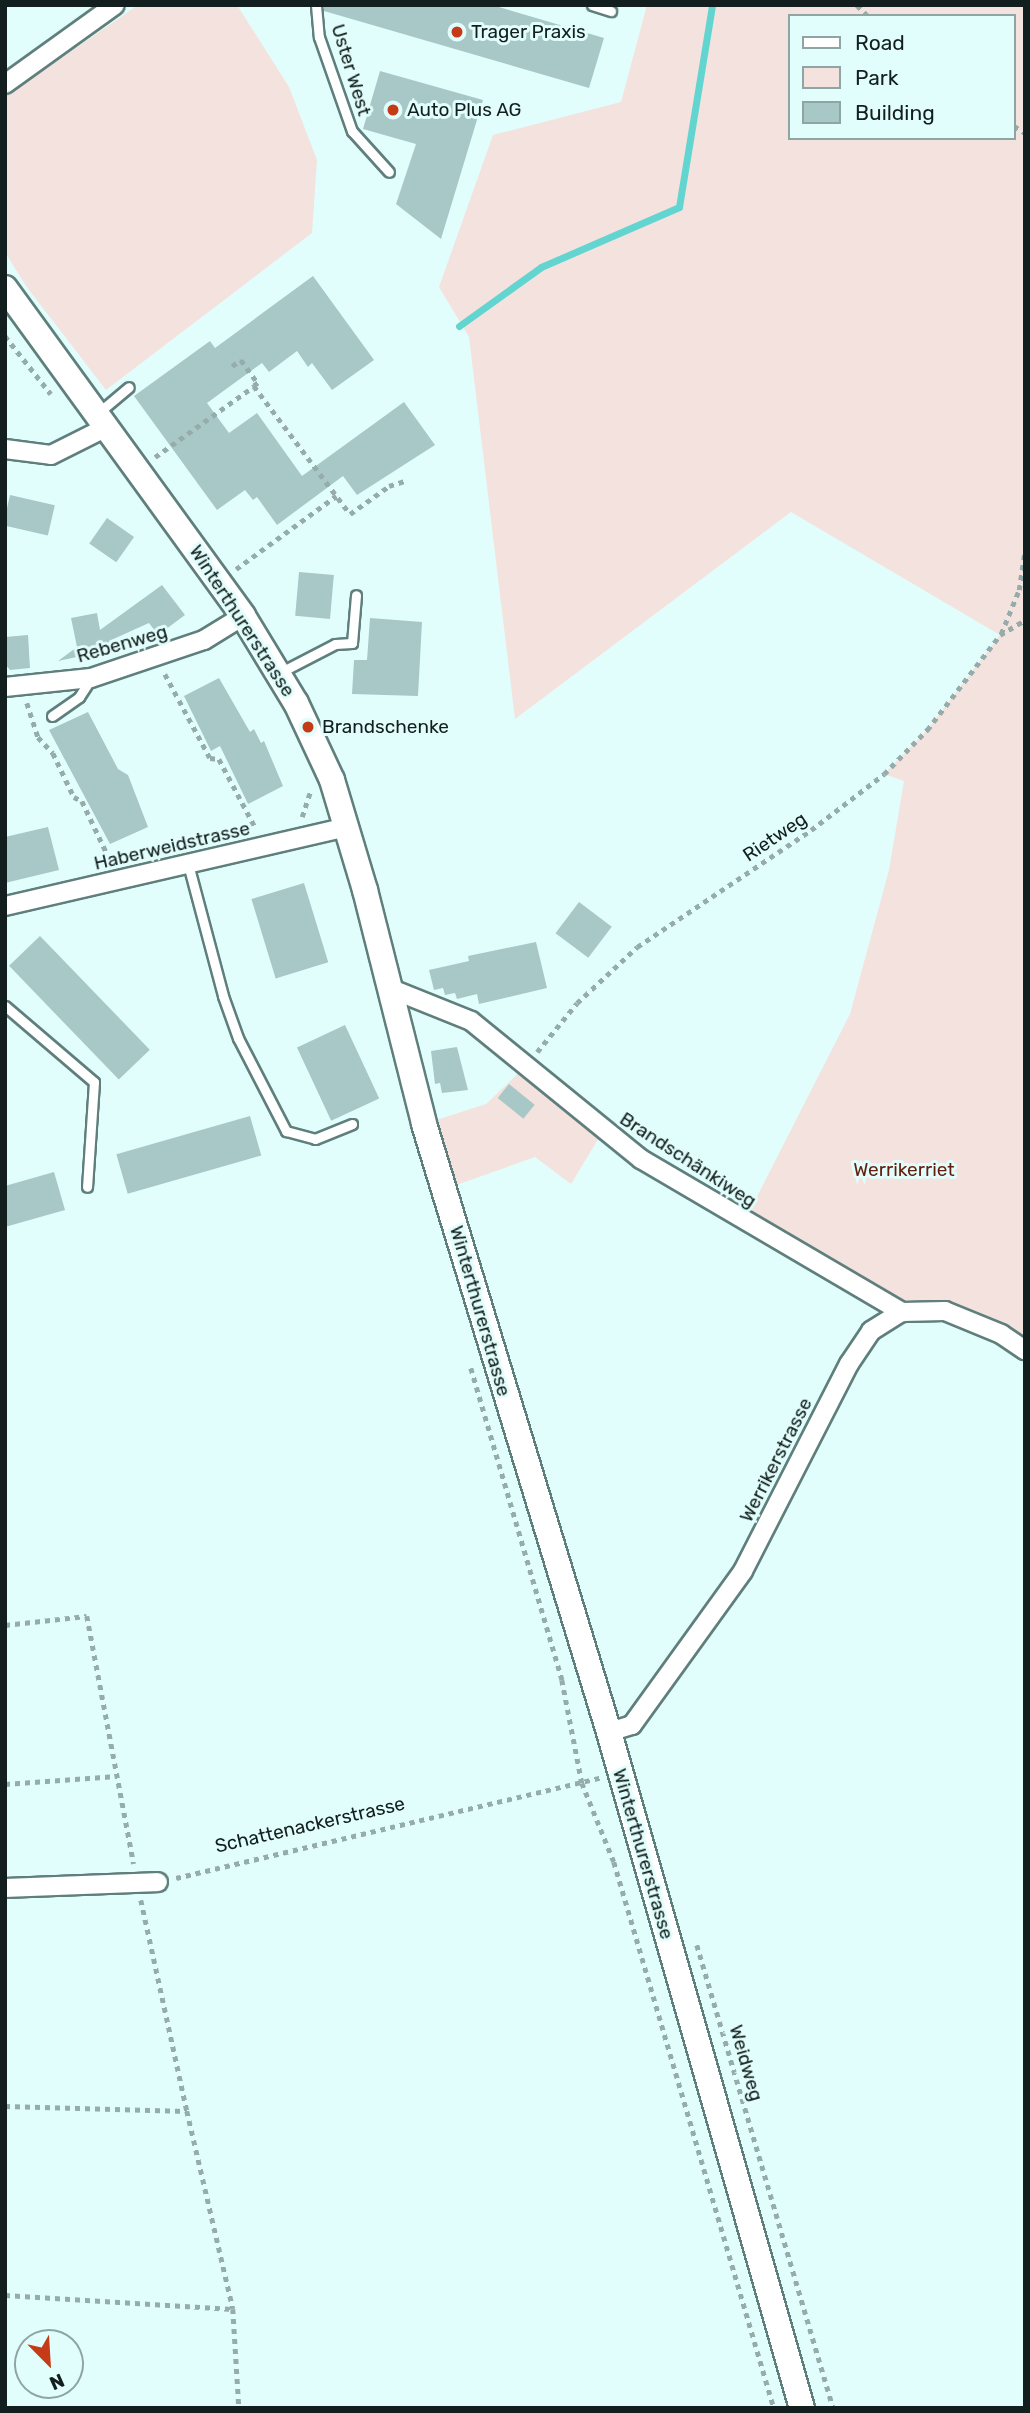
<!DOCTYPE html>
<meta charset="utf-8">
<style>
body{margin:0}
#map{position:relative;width:1030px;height:2413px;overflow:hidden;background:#e2fefc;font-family:Rubik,sans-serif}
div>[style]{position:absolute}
.green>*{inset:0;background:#f3e2dd}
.stream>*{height:7px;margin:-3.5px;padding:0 3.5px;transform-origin:3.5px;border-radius:3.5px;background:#63d5d1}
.building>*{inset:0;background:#a7c8c7;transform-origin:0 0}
.path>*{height:4.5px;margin-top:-2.25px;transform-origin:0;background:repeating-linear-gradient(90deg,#96acab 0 5px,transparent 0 10px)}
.roads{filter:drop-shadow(2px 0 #5f7f7d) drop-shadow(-2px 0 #5f7f7d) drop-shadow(0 2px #5f7f7d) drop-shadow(0 -2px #5f7f7d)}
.service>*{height:9px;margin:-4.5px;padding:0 4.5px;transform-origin:4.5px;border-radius:4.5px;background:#fff}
.minor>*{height:18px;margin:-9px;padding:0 9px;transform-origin:9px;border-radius:9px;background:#fff}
.secondary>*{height:24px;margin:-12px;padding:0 12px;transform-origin:12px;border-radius:12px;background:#fff}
.dots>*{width:19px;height:19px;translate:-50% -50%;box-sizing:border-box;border:4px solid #e2fefc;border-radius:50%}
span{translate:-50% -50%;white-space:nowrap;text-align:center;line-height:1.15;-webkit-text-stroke:6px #e2fefc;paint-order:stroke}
.poi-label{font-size:19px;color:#121f1e}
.left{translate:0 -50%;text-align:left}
.street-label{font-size:19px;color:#121f1e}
.park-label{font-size:19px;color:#651d0c}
.frame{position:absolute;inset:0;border:7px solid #121f1e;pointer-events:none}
.legend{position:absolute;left:788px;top:14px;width:228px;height:126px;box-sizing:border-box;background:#e2fefc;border:2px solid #8fa5a3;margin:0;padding:9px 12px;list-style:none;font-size:21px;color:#121f1e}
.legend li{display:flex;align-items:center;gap:14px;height:35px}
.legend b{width:35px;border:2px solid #8fa5a3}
.north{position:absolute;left:14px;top:2329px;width:70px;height:70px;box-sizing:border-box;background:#e2fefc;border:2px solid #8fa5a3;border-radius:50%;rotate:156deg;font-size:19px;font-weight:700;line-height:28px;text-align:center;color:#121f1e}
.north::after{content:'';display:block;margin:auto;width:24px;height:32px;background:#c53b18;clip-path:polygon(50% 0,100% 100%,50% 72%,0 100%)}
</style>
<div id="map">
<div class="green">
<i style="clip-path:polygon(138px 5px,237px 5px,289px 87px,317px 160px,312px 233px,106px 390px,26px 286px,5px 252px,5px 97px)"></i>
<i style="clip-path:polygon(evenodd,647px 5px,1025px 5px,1025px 1350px,974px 1321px,902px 1312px,744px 1222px,850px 1014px,889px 870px,904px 781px,884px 774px,927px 730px,1000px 635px,791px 512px,515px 719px,469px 337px,439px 287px,493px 135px,621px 102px,647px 5px,790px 16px,1014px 16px,1014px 138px,790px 138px,790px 16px)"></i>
<i style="clip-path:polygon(528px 1064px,603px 1131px,571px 1184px,535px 1157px,445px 1189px,424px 1124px,486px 1104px)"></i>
</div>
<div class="stream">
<i style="left:459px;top:326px;width:101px;rotate:-35.7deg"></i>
<i style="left:541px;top:267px;width:150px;rotate:-23.5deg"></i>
<i style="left:679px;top:207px;width:205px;rotate:-80.7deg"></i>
</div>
<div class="building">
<i style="clip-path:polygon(324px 5px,492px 5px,604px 38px,589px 88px,324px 11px)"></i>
<i style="clip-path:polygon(380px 71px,483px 100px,441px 239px,396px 204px,416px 144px,363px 129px)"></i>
<i style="clip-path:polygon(313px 276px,374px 360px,332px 390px,312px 363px,308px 367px,297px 351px,269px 372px,262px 363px,207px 403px,229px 433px,257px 413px,302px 476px,404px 402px,435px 445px,357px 495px,343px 476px,277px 525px,257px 497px,253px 500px,245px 490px,217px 510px,134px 396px,210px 341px,215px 348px)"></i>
<i style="left:10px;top:495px;width:46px;height:31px;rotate:13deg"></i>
<i style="left:107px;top:518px;width:33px;height:31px;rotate:35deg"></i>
<i style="left:299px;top:572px;width:35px;height:44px;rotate:5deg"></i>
<i style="clip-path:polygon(162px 585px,185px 615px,158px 635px,149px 623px,109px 641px,110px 650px,58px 661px,77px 647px,71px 618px,97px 613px,100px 630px)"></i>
<i style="clip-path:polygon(370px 618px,422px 622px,418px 696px,352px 694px,354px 660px,367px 660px)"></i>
<i style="clip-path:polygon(28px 635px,30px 668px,10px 670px,5px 664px,5px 637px)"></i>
<i style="clip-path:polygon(219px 678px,250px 732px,254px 729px,261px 743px,264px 741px,283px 786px,248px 804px,220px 746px,211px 751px,184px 696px)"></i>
<i style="clip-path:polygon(88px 712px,118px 769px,128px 775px,148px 827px,110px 844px,49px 730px)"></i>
<i style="clip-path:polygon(48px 827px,59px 870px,5px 883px,5px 837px)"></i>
<i style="left:304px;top:883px;width:83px;height:55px;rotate:73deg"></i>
<i style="left:579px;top:902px;width:41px;height:39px;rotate:37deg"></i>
<i style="left:40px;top:936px;width:158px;height:43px;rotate:46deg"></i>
<i style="clip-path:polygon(536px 942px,547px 988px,479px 1004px,477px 994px,457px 999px,455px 993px,445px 995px,443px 988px,434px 990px,429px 970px,469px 961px,468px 956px)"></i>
<i style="left:345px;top:1025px;width:81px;height:53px;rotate:65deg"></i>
<i style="clip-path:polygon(457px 1047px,468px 1090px,442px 1093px,440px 1083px,435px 1084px,431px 1051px)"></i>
<i style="left:509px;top:1084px;width:33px;height:18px;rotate:39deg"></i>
<i style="left:250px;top:1116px;width:41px;height:139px;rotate:74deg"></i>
<i style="clip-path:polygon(54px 1172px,65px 1210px,5px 1227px,5px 1186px)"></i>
</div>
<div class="path">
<i style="left:857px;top:5px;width:16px;rotate:45deg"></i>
<i style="left:1014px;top:126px;width:13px;rotate:32deg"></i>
<i style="left:5px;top:336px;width:74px;rotate:51.6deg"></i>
<i style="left:232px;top:366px;width:11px;rotate:-34deg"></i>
<i style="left:241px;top:360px;width:29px;rotate:54deg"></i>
<i style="left:258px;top:383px;width:5px;rotate:143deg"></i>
<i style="left:254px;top:386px;width:160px;rotate:53.1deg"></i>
<i style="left:350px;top:514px;width:48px;rotate:-35.7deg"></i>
<i style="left:389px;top:486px;width:16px;rotate:-18deg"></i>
<i style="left:155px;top:457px;width:122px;rotate:-35.6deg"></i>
<i style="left:236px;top:569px;width:124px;rotate:-36.1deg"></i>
<i style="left:1001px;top:634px;width:48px;rotate:-67.8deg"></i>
<i style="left:1019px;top:590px;width:40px;rotate:-81.5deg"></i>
<i style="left:165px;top:674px;width:95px;rotate:61.8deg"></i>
<i style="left:210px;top:758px;width:9px;rotate:6deg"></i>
<i style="left:219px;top:759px;width:79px;rotate:62.1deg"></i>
<i style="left:27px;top:703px;width:36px;rotate:72deg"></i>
<i style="left:38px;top:737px;width:22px;rotate:47deg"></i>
<i style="left:53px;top:753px;width:49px;rotate:64.5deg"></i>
<i style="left:74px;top:797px;width:9px;rotate:27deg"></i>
<i style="left:82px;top:801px;width:68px;rotate:64.6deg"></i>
<i style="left:302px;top:817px;width:26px;rotate:-72deg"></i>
<i style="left:537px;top:1052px;width:63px;rotate:-50.8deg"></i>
<i style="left:577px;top:1003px;width:82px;rotate:-43deg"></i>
<i style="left:637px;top:947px;width:210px;rotate:-33.9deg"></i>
<i style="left:811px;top:830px;width:92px;rotate:-37.5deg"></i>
<i style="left:884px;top:774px;width:62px;rotate:-45.7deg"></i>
<i style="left:927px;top:730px;width:120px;rotate:-52.5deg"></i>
<i style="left:1000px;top:635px;width:29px;rotate:-31deg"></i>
<i style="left:471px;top:1368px;width:325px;rotate:73.7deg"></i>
<i style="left:562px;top:1680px;width:105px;rotate:79deg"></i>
<i style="left:582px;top:1783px;width:85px;rotate:67.9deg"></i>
<i style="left:614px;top:1862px;width:569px;rotate:73.67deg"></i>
<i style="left:5px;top:1625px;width:82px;rotate:-6.3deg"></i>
<i style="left:87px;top:1616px;width:252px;rotate:79.3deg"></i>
<i style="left:5px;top:1784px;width:112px;rotate:-4.1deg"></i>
<i style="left:176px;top:1878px;width:436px;rotate:-13.3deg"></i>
<i style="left:141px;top:1900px;width:216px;rotate:77.7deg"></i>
<i style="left:697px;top:1945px;width:483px;rotate:73.6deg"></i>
<i style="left:5px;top:2106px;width:182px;rotate:1.6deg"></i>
<i style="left:187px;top:2111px;width:203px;rotate:76.9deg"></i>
<i style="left:233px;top:2309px;width:99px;rotate:86.5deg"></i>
<i style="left:5px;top:2295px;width:228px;rotate:3.5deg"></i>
</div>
<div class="roads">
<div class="service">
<i style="left:316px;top:5px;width:32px;rotate:85deg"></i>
<i style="left:319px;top:37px;width:100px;rotate:70.7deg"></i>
<i style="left:352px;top:131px;width:55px;rotate:47.9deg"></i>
<i style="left:592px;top:5px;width:20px;rotate:18deg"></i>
<i style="left:98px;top:413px;width:40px;rotate:-40deg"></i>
<i style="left:281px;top:672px;width:61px;rotate:-27.4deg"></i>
<i style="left:335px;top:644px;width:17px;rotate:-3deg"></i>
<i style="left:352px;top:643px;width:48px;rotate:-85.2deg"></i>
<i style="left:52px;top:716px;width:33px;rotate:-35deg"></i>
<i style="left:79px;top:697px;width:20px;rotate:-57deg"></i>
<i style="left:188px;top:864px;width:137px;rotate:75.1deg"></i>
<i style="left:223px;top:996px;width:45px;rotate:70.3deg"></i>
<i style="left:238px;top:1038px;width:105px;rotate:62.7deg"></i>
<i style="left:286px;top:1131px;width:30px;rotate:15deg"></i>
<i style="left:315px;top:1139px;width:40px;rotate:-22deg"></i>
<i style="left:5px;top:1006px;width:117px;rotate:40.5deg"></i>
<i style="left:94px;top:1082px;width:105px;rotate:93.8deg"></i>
</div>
<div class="minor">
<i style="left:5px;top:84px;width:135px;rotate:-35.7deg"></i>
<i style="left:5px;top:449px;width:46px;rotate:7.4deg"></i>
<i style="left:51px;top:455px;width:63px;rotate:-26.6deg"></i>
<i style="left:5px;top:687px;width:86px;rotate:-6deg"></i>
<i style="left:91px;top:678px;width:119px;rotate:-18.6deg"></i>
<i style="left:204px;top:640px;width:46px;rotate:-31.6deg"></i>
<i style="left:5px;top:906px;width:352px;rotate:-13deg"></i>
<i style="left:389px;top:988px;width:88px;rotate:21.9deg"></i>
<i style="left:471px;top:1021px;width:219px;rotate:39.1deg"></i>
<i style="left:641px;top:1159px;width:303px;rotate:30.4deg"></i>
<i style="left:609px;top:1732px;width:24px;rotate:-17deg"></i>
<i style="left:632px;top:1725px;width:190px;rotate:-54.2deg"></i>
<i style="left:743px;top:1571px;width:233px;rotate:-62.9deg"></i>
<i style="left:849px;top:1364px;width:40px;rotate:-56deg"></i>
<i style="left:871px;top:1331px;width:36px;rotate:-32deg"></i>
<i style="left:902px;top:1312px;width:43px;rotate:-1.3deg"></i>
<i style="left:945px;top:1311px;width:61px;rotate:22.3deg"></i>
<i style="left:1001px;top:1334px;width:29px;rotate:34deg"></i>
<i style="left:5px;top:1888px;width:153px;rotate:-2.2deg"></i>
</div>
<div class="secondary">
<i style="left:5px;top:288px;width:405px;rotate:54deg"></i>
<i style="left:243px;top:616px;width:102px;rotate:58.7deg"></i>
<i style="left:296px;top:703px;width:85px;rotate:64.9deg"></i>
<i style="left:332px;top:780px;width:115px;rotate:73.3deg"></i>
<i style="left:365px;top:890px;width:241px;rotate:75.8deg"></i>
<i style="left:424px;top:1124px;width:636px;rotate:73.08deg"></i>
<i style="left:609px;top:1732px;width:703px;rotate:74.07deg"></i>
</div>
</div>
<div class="dots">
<i style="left:457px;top:32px;background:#c53b18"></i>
<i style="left:393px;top:110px;background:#c53b18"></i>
<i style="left:308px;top:727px;background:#c53b18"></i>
</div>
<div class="poi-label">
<span class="left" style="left:471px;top:32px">Trager Praxis</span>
<span class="left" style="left:407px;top:110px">Auto Plus AG</span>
<span class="left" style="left:322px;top:727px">Brandschenke</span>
</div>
<div class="street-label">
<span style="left:351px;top:70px;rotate:73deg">Uster West</span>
<span style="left:242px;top:621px;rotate:57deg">Winterthurerstrasse</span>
<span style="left:122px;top:644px;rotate:-16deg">Rebenweg</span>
<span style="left:775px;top:837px;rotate:-34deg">Rietweg</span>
<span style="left:172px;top:846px;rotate:-13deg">Haberweidstrasse</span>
<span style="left:688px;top:1160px;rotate:33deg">Brandschänkiweg</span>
<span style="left:480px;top:1311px;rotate:74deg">Winterthurerstrasse</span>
<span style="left:776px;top:1460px;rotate:-63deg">Werrikerstrasse</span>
<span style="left:310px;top:1825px;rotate:-13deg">Schattenackerstrasse</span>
<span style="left:643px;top:1854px;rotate:74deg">Winterthurerstrasse</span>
<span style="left:746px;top:2063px;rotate:74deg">Weidweg</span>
</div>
<div class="park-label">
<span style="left:904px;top:1170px">Werrikerriet</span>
</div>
<div class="frame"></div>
<ul class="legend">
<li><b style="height:9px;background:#fff"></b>Road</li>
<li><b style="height:19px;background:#f3e2dd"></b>Park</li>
<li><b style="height:19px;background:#a7c8c7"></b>Building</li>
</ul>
<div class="north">N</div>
</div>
